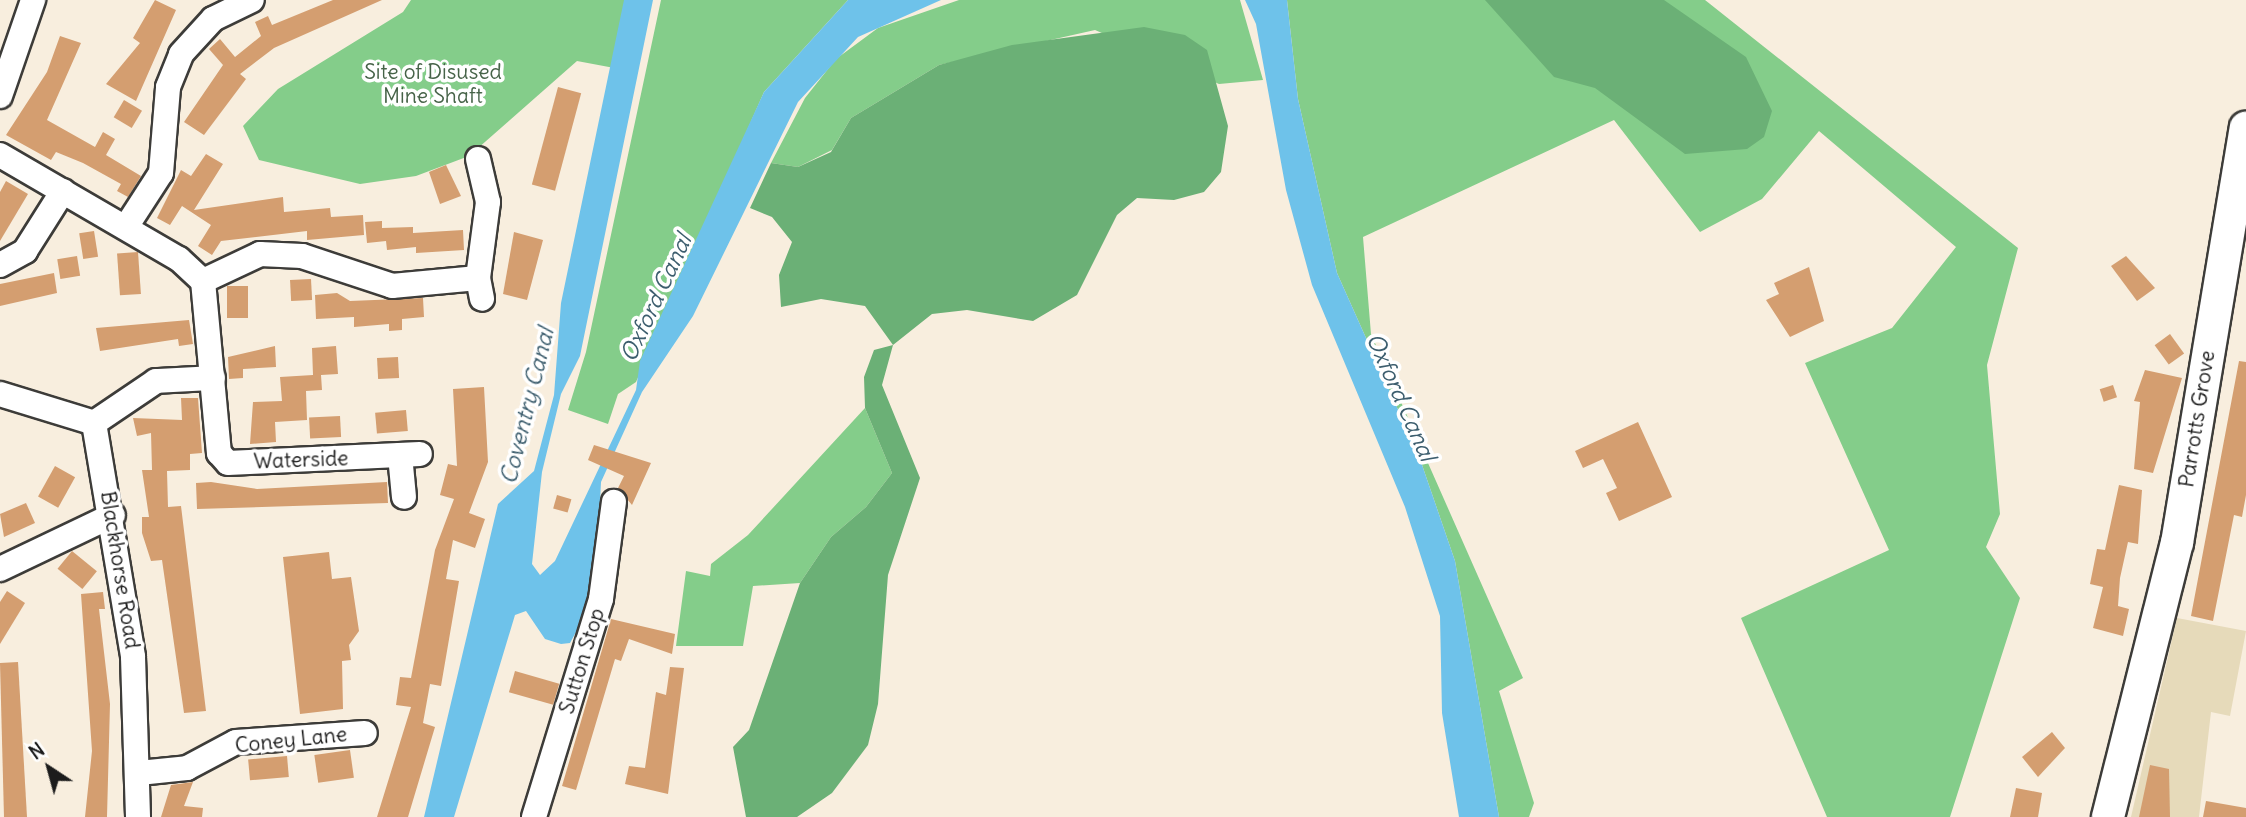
<!DOCTYPE html>
<style>
body{margin:0}
#map{position:relative;width:2246px;height:817px;overflow:hidden;background:#f8eede;font-family:Delius,sans-serif}
div>[style]{position:absolute}
.built>*{inset:0;background:#e6daba}
.green>*{inset:0;background:#84cd8a}
.forest>*{inset:0;background:#6bb076}
.water>*{inset:0;background:#6ec2ea}
.building>*{inset:0;background:#d49e70;transform-origin:0 0}
.roads{filter:drop-shadow(2px 0 #3d3c39) drop-shadow(-2px 0 #3d3c39) drop-shadow(0 2px #3d3c39) drop-shadow(0 -2px #3d3c39)}
.minor>*{height:24px;margin:-12px;padding:0 12px;transform-origin:12px;border-radius:12px;background:#fff}
.major>*{height:32px;margin:-16px;padding:0 16px;transform-origin:16px;border-radius:16px;background:#fff}
span{translate:-50% -50%;white-space:nowrap;text-align:center;line-height:1.15;-webkit-text-stroke:7px #fff;paint-order:stroke}
.park-label{font-size:21px;color:#466348}
.street-label{font-size:21px;color:#1c1c1c}
.water-label{font-size:23px;color:#3d5e6e;font-style:italic}
.north{position:absolute;left:14px;top:733px;width:70px;height:70px;-webkit-text-stroke:5px #fff;paint-order:stroke;rotate:324deg;font-size:19px;font-weight:700;line-height:28px;text-align:center;color:#1c1c1c}
.north::after{content:'';display:block;margin:auto;width:24px;height:32px;background:#1c1c1c;clip-path:polygon(50% 0,100% 100%,50% 72%,0 100%)}
</style>
<div id="map">
<div class="built">
<i style="clip-path:polygon(2177px 618px,2246px 631px,2230px 716px,2211px 712px,2199px 817px,2131px 817px)"></i>
</div>
<div class="green">
<i style="clip-path:polygon(411px 0,638px 0,625px 70px,577px 61px,469px 156px,416px 176px,360px 184px,259px 160px,243px 126px,278px 89px,403px 12px)"></i>
<i style="clip-path:polygon(661px 0,848px 0,764px 92px,636px 382px,618px 394px,608px 424px,568px 410px,586px 352px)"></i>
<i style="clip-path:polygon(959px 0,1240px 0,1263px 80px,1219px 84px,1095px 30px,939px 65px,851px 118px,832px 150px,798px 167px,771px 163px,805px 98px,836px 59px,878px 28px)"></i>
<i style="clip-path:polygon(1287px 0,1705px 0,2018px 248px,1987px 365px,2000px 514px,1986px 547px,2020px 598px,1950px 817px,1827px 817px,1741px 618px,1889px 550px,1805px 363px,1892px 328px,1956px 247px,1819px 131px,1762px 199px,1700px 232px,1614px 120px,1363px 237px,1371px 334px,1523px 678px,1499px 691px,1534px 803px,1529px 817px,1499px 817px,1455px 561px,1420px 459px,1337px 273px,1298px 99px)"></i>
<i style="clip-path:polygon(865px 408px,892px 473px,866px 507px,831px 537px,800px 583px,753px 586px,743px 646px,676px 646px,686px 571px,710px 576px,711px 564px,748px 535px)"></i>
</div>
<div class="forest">
<i style="clip-path:polygon(1485px 0,1664px 0,1746px 57px,1772px 111px,1764px 137px,1747px 149px,1685px 154px,1595px 88px,1554px 77px)"></i>
<i style="clip-path:polygon(1144px 27px,1185px 35px,1207px 50px,1228px 126px,1221px 172px,1204px 192px,1174px 200px,1137px 198px,1117px 215px,1077px 295px,1033px 321px,967px 310px,932px 314px,893px 345px,882px 385px,920px 478px,888px 575px,878px 704px,868px 745px,832px 793px,797px 817px,746px 817px,733px 747px,749px 730px,800px 583px,831px 537px,866px 507px,892px 473px,865px 408px,864px 377px,874px 350px,893px 345px,865px 306px,821px 299px,781px 307px,779px 275px,792px 242px,772px 217px,750px 208px,771px 163px,798px 167px,831px 152px,851px 118px,939px 65px,1012px 45px)"></i>
</div>
<div class="water">
<i style="clip-path:polygon(624px 0,653px 0,580px 356px,561px 394px,542px 472px,532px 564px,540px 575px,555px 561px,636px 390px,640px 361px,764px 92px,848px 0,941px 0,858px 37px,798px 102px,693px 316px,642px 392px,601px 482px,596px 581px,581px 623px,570px 643px,561px 644px,545px 639px,526px 611px,515px 615px,454px 817px,424px 817px,498px 504px,534px 471px,554px 395px,561px 303px)"></i>
<i style="clip-path:polygon(1245px 0,1287px 0,1298px 99px,1337px 273px,1420px 459px,1455px 561px,1499px 817px,1459px 817px,1442px 713px,1440px 616px,1405px 507px,1312px 285px,1286px 190px,1256px 24px)"></i>
</div>
<div class="building">
<i style="clip-path:polygon(155px 0,176px 10px,136px 101px,106px 84px,140px 43px,133px 38px)"></i>
<i style="clip-path:polygon(333px 0,382px 0,274px 48px,240px 74px,246px 79px,204px 135px,184px 122px,223px 65px,209px 49px,220px 39px,235px 57px,261px 36px,255px 22px,268px 16px,272px 25px)"></i>
<i style="clip-path:polygon(60px 36px,81px 43px,47px 120px,95px 147px,103px 132px,115px 139px,106px 155px,141px 176px,128px 197px,117px 191px,121px 184px,83px 163px,56px 152px,51px 160px,6px 135px,47px 72px)"></i>
<i style="left:558px;top:87px;width:24px;height:101px;rotate:15deg"></i>
<i style="left:124px;top:100px;width:21px;height:20px;rotate:31deg"></i>
<i style="clip-path:polygon(206px 154px,223px 164px,194px 210px,283px 197px,284px 212px,330px 208px,331px 217px,363px 215px,364px 235px,307px 240px,307px 231px,221px 241px,212px 255px,198px 246px,211px 225px,182px 206px,170px 225px,157px 218px,181px 170px,191px 176px)"></i>
<i style="clip-path:polygon(446px 165px,461px 196px,440px 204px,429px 172px)"></i>
<i style="clip-path:polygon(6px 181px,28px 194px,0 241px,0 192px)"></i>
<i style="clip-path:polygon(382px 221px,382px 228px,413px 227px,413px 233px,463px 230px,464px 250px,416px 253px,416px 247px,387px 250px,386px 241px,367px 243px,365px 222px)"></i>
<i style="left:94px;top:231px;width:26px;height:15px;rotate:81deg"></i>
<i style="clip-path:polygon(514px 232px,543px 240px,527px 300px,503px 294px)"></i>
<i style="left:138px;top:252px;width:42px;height:21px;rotate:86deg"></i>
<i style="left:77px;top:256px;width:20px;height:20px;rotate:81deg"></i>
<i style="clip-path:polygon(2126px 256px,2155px 288px,2137px 301px,2111px 266px)"></i>
<i style="clip-path:polygon(1809px 267px,1824px 321px,1790px 337px,1766px 300px,1779px 294px,1774px 283px)"></i>
<i style="clip-path:polygon(54px 273px,57px 293px,0 306px,0 284px)"></i>
<i style="left:311px;top:279px;width:21px;height:21px;rotate:87deg"></i>
<i style="left:227px;top:286px;width:21px;height:32px"></i>
<i style="clip-path:polygon(337px 293px,350px 301px,423px 298px,424px 317px,402px 319px,402px 330px,389px 331px,389px 324px,354px 327px,354px 317px,316px 319px,315px 295px)"></i>
<i style="clip-path:polygon(189px 320px,193px 344px,179px 346px,178px 339px,100px 351px,96px 328px)"></i>
<i style="left:2170px;top:334px;width:24px;height:19px;rotate:54deg"></i>
<i style="clip-path:polygon(275px 346px,276px 367px,243px 369px,243px 378px,229px 379px,228px 357px)"></i>
<i style="clip-path:polygon(336px 346px,338px 374px,321px 375px,322px 390px,306px 391px,307px 420px,275px 422px,276px 442px,250px 444px,253px 402px,282px 401px,280px 377px,313px 375px,312px 348px)"></i>
<i style="left:398px;top:357px;width:21px;height:21px;rotate:87deg"></i>
<i style="clip-path:polygon(2239px 361px,2246px 362px,2246px 495px,2242px 517px,2234px 515px,2213px 621px,2191px 616px)"></i>
<i style="clip-path:polygon(2145px 370px,2182px 378px,2153px 473px,2134px 469px,2140px 402px,2134px 401px)"></i>
<i style="left:2113px;top:385px;width:13px;height:14px;rotate:72deg"></i>
<i style="clip-path:polygon(484px 387px,488px 462px,469px 513px,485px 519px,475px 548px,453px 540px,446px 579px,459px 581px,441px 686px,430px 684px,423px 723px,435px 727px,408px 817px,377px 817px,411px 707px,396px 705px,400px 677px,411px 678px,435px 550px,454px 499px,440px 495px,448px 464px,457px 466px,453px 389px)"></i>
<i style="clip-path:polygon(181px 398px,198px 398px,202px 453px,190px 454px,190px 470px,167px 471px,168px 507px,181px 506px,206px 711px,184px 713px,162px 560px,151px 561px,142px 533px,142px 517px,149px 517px,142px 470px,152px 470px,151px 433px,137px 436px,133px 418px,182px 420px)"></i>
<i style="left:406px;top:410px;width:21px;height:31px;rotate:85deg"></i>
<i style="left:340px;top:416px;width:21px;height:31px;rotate:87deg"></i>
<i style="clip-path:polygon(1638px 422px,1672px 497px,1619px 521px,1606px 493px,1617px 488px,1603px 459px,1583px 468px,1575px 451px)"></i>
<i style="clip-path:polygon(594px 445px,651px 463px,632px 505px,618px 488px,624px 476px,588px 460px)"></i>
<i style="left:55px;top:466px;width:23px;height:35px;rotate:29deg"></i>
<i style="clip-path:polygon(211px 482px,257px 489px,387px 482px,388px 503px,197px 509px,196px 483px)"></i>
<i style="clip-path:polygon(2119px 485px,2142px 490px,2138px 544px,2128px 542px,2120px 578px,2118px 606px,2129px 609px,2123px 636px,2093px 628px,2103px 587px,2090px 584px,2097px 549px,2105px 550px)"></i>
<i style="left:557px;top:495px;width:15px;height:14px;rotate:16deg"></i>
<i style="clip-path:polygon(26px 503px,35px 523px,4px 537px,0 514px)"></i>
<i style="left:72px;top:551px;width:32px;height:23px;rotate:39deg"></i>
<i style="clip-path:polygon(329px 552px,332px 579px,351px 577px,359px 631px,349px 645px,351px 660px,342px 661px,343px 709px,300px 714px,283px 557px)"></i>
<i style="clip-path:polygon(7px 591px,25px 603px,0 644px,0 602px)"></i>
<i style="clip-path:polygon(103px 592px,105px 609px,99px 609px,110px 704px,107px 817px,85px 817px,92px 751px,81px 594px)"></i>
<i style="clip-path:polygon(611px 619px,675px 634px,672px 654px,629px 639px,621px 661px,615px 659px,576px 790px,562px 786px)"></i>
<i style="clip-path:polygon(18px 662px,27px 817px,4px 817px,0 663px)"></i>
<i style="clip-path:polygon(670px 667px,684px 668px,668px 794px,625px 784px,629px 766px,645px 768px,656px 692px,666px 695px)"></i>
<i style="left:515px;top:671px;width:46px;height:22px;rotate:16deg"></i>
<i style="clip-path:polygon(2052px 732px,2065px 748px,2038px 777px,2022px 757px)"></i>
<i style="left:350px;top:750px;width:28px;height:36px;rotate:82deg"></i>
<i style="left:287px;top:756px;width:21px;height:39px;rotate:85deg"></i>
<i style="clip-path:polygon(2150px 765px,2169px 769px,2170px 817px,2139px 817px)"></i>
<i style="clip-path:polygon(193px 782px,184px 806px,203px 808px,202px 817px,161px 817px,171px 785px)"></i>
<i style="clip-path:polygon(2016px 788px,2042px 793px,2038px 817px,2010px 817px)"></i>
<i style="clip-path:polygon(2206px 801px,2246px 808px,2246px 817px,2203px 817px)"></i>
</div>
<div class="roads">
<div class="minor">
<i style="left:0;top:96px;width:102px;rotate:-71deg"></i>
<i style="left:0;top:155px;width:207px;rotate:30.2deg"></i>
<i style="left:179px;top:259px;width:33px;rotate:43deg"></i>
<i style="left:203px;top:281px;width:173px;rotate:84.7deg"></i>
<i style="left:219px;top:453px;width:13px;rotate:48deg"></i>
<i style="left:228px;top:463px;width:192px;rotate:-2.7deg"></i>
<i style="left:478px;top:159px;width:44px;rotate:76.9deg"></i>
<i style="left:488px;top:202px;width:77px;rotate:97.5deg"></i>
<i style="left:126px;top:227px;width:64px;rotate:-57.1deg"></i>
<i style="left:161px;top:173px;width:86px;rotate:-85.3deg"></i>
<i style="left:168px;top:87px;width:35px;rotate:-68deg"></i>
<i style="left:181px;top:54px;width:47px;rotate:-47.6deg"></i>
<i style="left:213px;top:19px;width:43px;rotate:-26deg"></i>
<i style="left:0;top:265px;width:29px;rotate:-29deg"></i>
<i style="left:25px;top:251px;width:71px;rotate:-57.7deg"></i>
<i style="left:203px;top:281px;width:63px;rotate:-25.3deg"></i>
<i style="left:260px;top:254px;width:42px;rotate:2.7deg"></i>
<i style="left:302px;top:256px;width:95px;rotate:18.4deg"></i>
<i style="left:392px;top:286px;width:86px;rotate:-5.3deg"></i>
<i style="left:478px;top:278px;width:21px;rotate:79deg"></i>
<i style="left:0;top:394px;width:98px;rotate:17.1deg"></i>
<i style="left:94px;top:423px;width:237px;rotate:80.5deg"></i>
<i style="left:133px;top:657px;width:160px;rotate:88.2deg"></i>
<i style="left:94px;top:423px;width:75px;rotate:-34.1deg"></i>
<i style="left:156px;top:381px;width:57px;rotate:-3deg"></i>
<i style="left:400px;top:455px;width:42px;rotate:84.6deg"></i>
<i style="left:0;top:569px;width:125px;rotate:-25.5deg"></i>
<i style="left:139px;top:773px;width:48px;rotate:-5.9deg"></i>
<i style="left:187px;top:768px;width:55px;rotate:-28deg"></i>
<i style="left:236px;top:742px;width:129px;rotate:-4deg"></i>
<i style="left:534px;top:817px;width:228px;rotate:-72.9deg"></i>
<i style="left:601px;top:599px;width:98px;rotate:-82.4deg"></i>
</div>
<div class="major">
<i style="left:2108px;top:817px;width:283px;rotate:-75.9deg"></i>
<i style="left:2177px;top:543px;width:421px;rotate:-80.6deg"></i>
</div>
</div>
<div class="park-label">
<span style="left:433px;top:84px">Site of Disused<br>Mine Shaft</span>
</div>
<div class="street-label">
<span style="left:2197px;top:419px;rotate:-81deg">Parrotts Grove</span>
<span style="left:301px;top:460px;rotate:-2deg">Waterside</span>
<span style="left:120px;top:570px;rotate:81deg">Blackhorse Road</span>
<span style="left:582px;top:661px;rotate:-73deg">Sutton Stop</span>
<span style="left:291px;top:740px;rotate:-6deg">Coney Lane</span>
</div>
<div class="water-label">
<span style="left:656px;top:298px;rotate:-65deg">Oxford Canal</span>
<span style="left:1401px;top:397px;rotate:66deg">Oxford Canal</span>
<span style="left:527px;top:406px;rotate:-76deg">Coventry Canal</span>
</div>
<div class="north">N</div>
</div>
